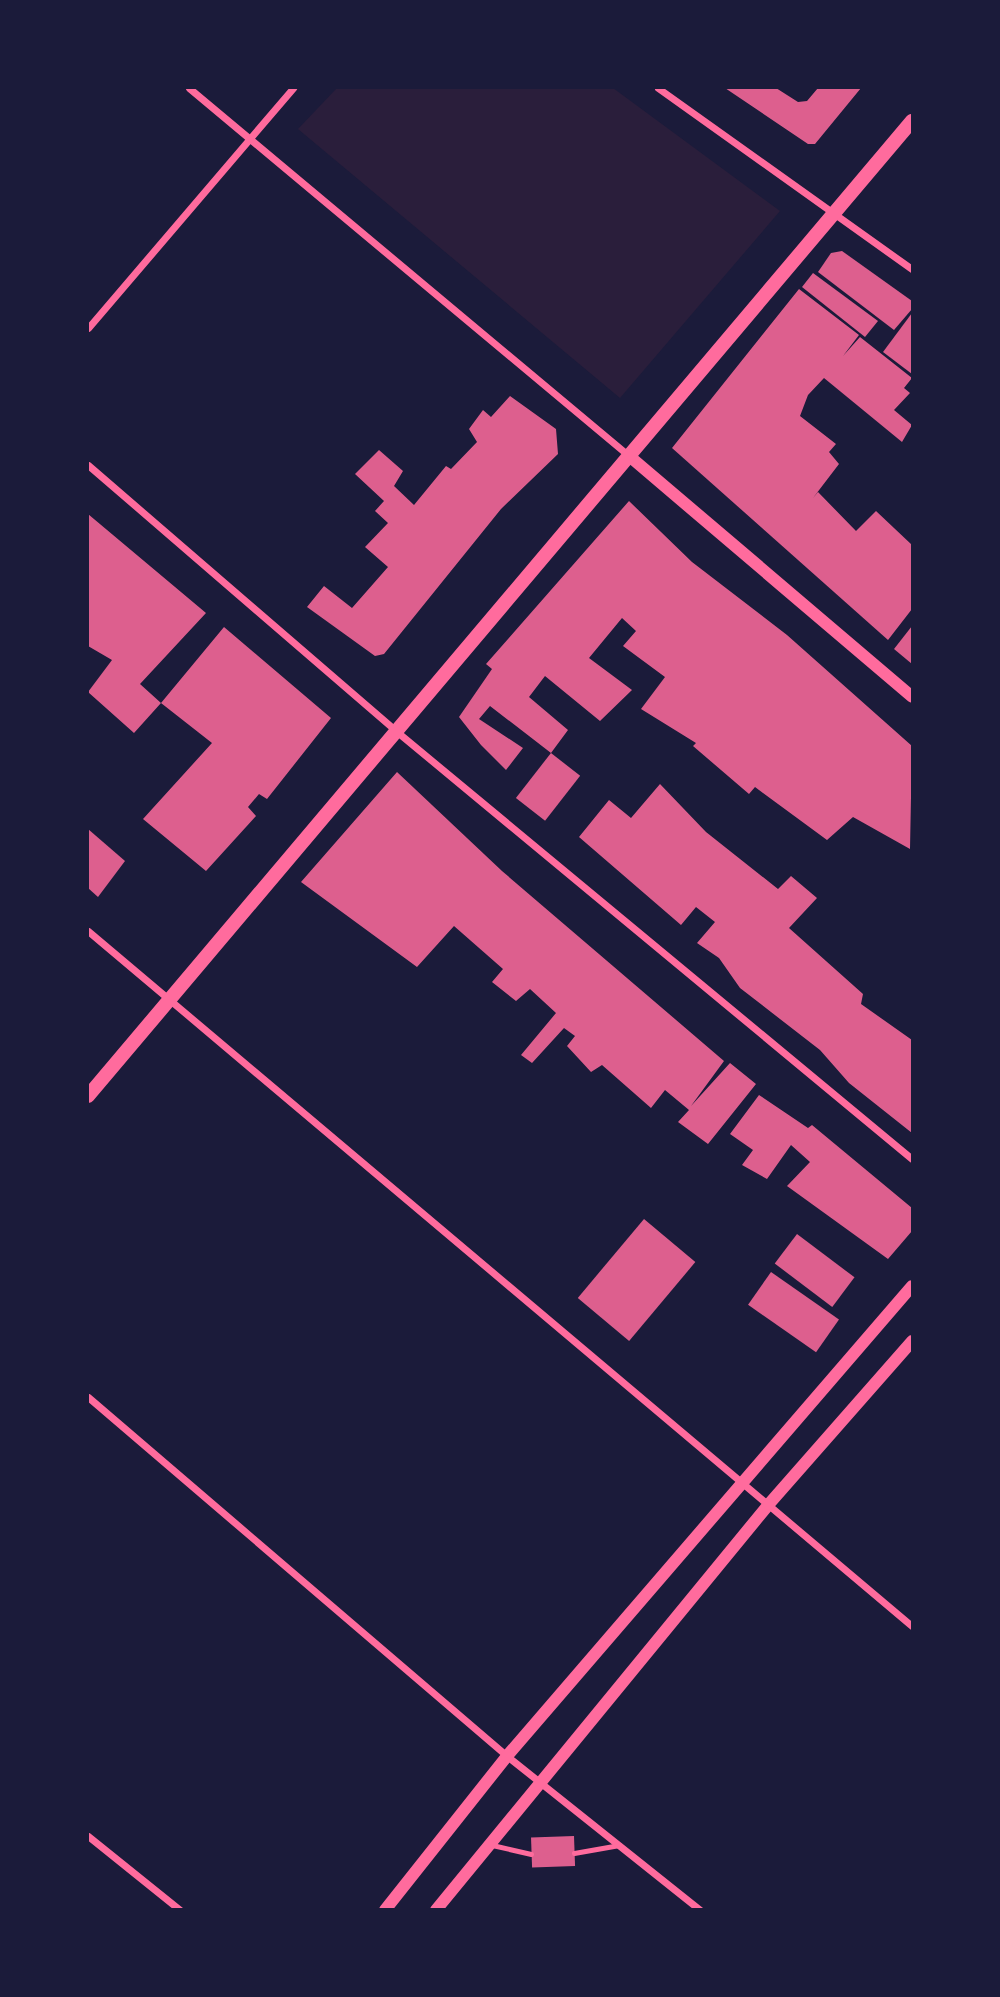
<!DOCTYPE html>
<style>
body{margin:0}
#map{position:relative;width:1000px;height:1997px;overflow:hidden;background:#1b1b3a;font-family:Lato,sans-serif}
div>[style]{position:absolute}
.green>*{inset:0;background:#2a1e3b}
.building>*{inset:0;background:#dd5f8e;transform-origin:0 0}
.service>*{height:5px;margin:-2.5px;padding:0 2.5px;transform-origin:2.5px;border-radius:2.5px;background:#ff6b9d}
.minor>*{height:7px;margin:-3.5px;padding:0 3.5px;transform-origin:3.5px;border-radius:3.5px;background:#ff6b9d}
.tertiary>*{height:12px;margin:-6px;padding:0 6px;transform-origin:6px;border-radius:6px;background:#ff6b9d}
.secondary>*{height:14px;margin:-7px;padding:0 7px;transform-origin:7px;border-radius:7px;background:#ff6b9d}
span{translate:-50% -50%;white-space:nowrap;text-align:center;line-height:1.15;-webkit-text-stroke:7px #1b1b3a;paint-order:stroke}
.frame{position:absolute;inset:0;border:89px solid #1b1b3a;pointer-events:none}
</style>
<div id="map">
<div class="green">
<i style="clip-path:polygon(337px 88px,613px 88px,780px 211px,620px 398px,298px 129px)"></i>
</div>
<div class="building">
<i style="clip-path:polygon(725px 88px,776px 88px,798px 102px,807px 101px,818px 88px,861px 88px,815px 144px,808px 144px)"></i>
<i style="clip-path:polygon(842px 251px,912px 301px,912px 309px,894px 330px,818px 272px,831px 253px)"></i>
<i style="clip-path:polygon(813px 273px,878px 321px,865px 337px,802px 287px)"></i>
<i style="clip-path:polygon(799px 289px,859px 335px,843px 356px,860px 337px,912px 378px,904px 388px,910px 393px,894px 410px,912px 425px,902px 442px,824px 378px,808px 395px,800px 416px,836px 444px,829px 452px,839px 464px,813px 498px,818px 492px,856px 531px,876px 511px,912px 545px,912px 609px,888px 640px,672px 448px)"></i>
<i style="clip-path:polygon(912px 313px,912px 374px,883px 352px)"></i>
<i style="clip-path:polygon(510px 396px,556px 429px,558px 454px,501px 509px,384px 654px,375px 656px,307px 607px,324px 586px,352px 608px,388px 567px,365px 547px,388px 523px,375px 511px,384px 501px,355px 474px,379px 450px,403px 471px,394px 486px,414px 505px,446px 466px,451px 469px,477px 442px,469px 429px,483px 410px,491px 417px)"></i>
<i style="clip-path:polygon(629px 501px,692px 562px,787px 635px,912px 746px,910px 849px,853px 817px,827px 840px,755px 787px,749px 794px,693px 746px,696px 743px,641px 709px,665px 677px,623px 646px,636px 631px,622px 618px,589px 658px,632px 690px,600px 721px,545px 676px,529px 697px,568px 730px,551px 753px,490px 706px,479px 719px,523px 748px,506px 770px,481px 745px,459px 717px,492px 669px,486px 664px)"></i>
<i style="clip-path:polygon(88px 514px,206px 613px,140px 684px,161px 703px,134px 733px,88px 692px,112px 660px,88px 646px)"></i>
<i style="clip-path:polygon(912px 626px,912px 664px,894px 649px)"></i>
<i style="clip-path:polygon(224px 627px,331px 718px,267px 799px,259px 794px,248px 807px,256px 816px,206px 871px,143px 819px,212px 743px,161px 703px)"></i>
<i style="left:551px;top:753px;width:37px;height:57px;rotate:38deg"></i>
<i style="clip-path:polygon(397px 772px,502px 871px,724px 1061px,691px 1106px,730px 1063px,756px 1084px,708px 1144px,678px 1122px,689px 1110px,665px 1090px,651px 1108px,602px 1065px,591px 1072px,567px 1046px,575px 1036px,564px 1028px,532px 1063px,521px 1055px,556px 1013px,530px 989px,516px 1001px,492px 982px,503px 969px,454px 926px,417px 967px,301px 882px)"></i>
<i style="clip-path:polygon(660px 784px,706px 832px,778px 889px,791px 876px,817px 898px,789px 928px,863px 994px,861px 1004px,912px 1040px,912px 1133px,849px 1083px,820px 1050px,740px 988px,719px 958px,697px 943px,715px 922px,696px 907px,681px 925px,579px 837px,609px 800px,631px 818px)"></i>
<i style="clip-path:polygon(88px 829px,125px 861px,98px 897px,88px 888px)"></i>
<i style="clip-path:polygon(759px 1095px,808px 1128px,812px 1125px,912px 1208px,912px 1231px,888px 1259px,787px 1186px,810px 1162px,791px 1145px,767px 1179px,742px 1165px,753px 1150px,730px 1134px)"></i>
<i style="left:644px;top:1219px;width:67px;height:103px;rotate:40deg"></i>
<i style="left:797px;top:1234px;width:72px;height:37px;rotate:37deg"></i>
<i style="left:771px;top:1272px;width:83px;height:40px;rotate:35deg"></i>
<i style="left:574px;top:1836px;width:30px;height:43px;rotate:88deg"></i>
</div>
<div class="service">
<i style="left:492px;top:1845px;width:40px;rotate:13deg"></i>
<i style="left:574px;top:1853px;width:46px;rotate:-10.1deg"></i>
</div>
<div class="minor">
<i style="left:189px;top:88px;width:572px;rotate:39.9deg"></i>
<i style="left:658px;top:88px;width:312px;rotate:35.5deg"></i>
<i style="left:88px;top:328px;width:316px;rotate:-49.5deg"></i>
<i style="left:88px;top:465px;width:407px;rotate:40.8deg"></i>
<i style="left:396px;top:731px;width:670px;rotate:39.67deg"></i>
<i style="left:88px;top:931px;width:1078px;rotate:40.15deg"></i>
<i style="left:88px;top:1397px;width:552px;rotate:40.59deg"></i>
<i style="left:507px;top:1756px;width:247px;rotate:38.6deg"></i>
<i style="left:88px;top:1836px;width:118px;rotate:38.8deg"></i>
</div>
<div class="tertiary">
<i style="left:628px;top:455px;width:373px;rotate:40.4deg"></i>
<i style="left:385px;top:1910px;width:196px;rotate:-51.6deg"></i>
<i style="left:507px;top:1756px;width:620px;rotate:-49.25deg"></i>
<i style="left:436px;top:1910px;width:525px;rotate:-50.64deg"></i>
<i style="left:769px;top:1504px;width:217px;rotate:-48.7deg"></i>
</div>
<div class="secondary">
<i style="left:88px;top:1096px;width:1277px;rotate:-49.8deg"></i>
</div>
<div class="frame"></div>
</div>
